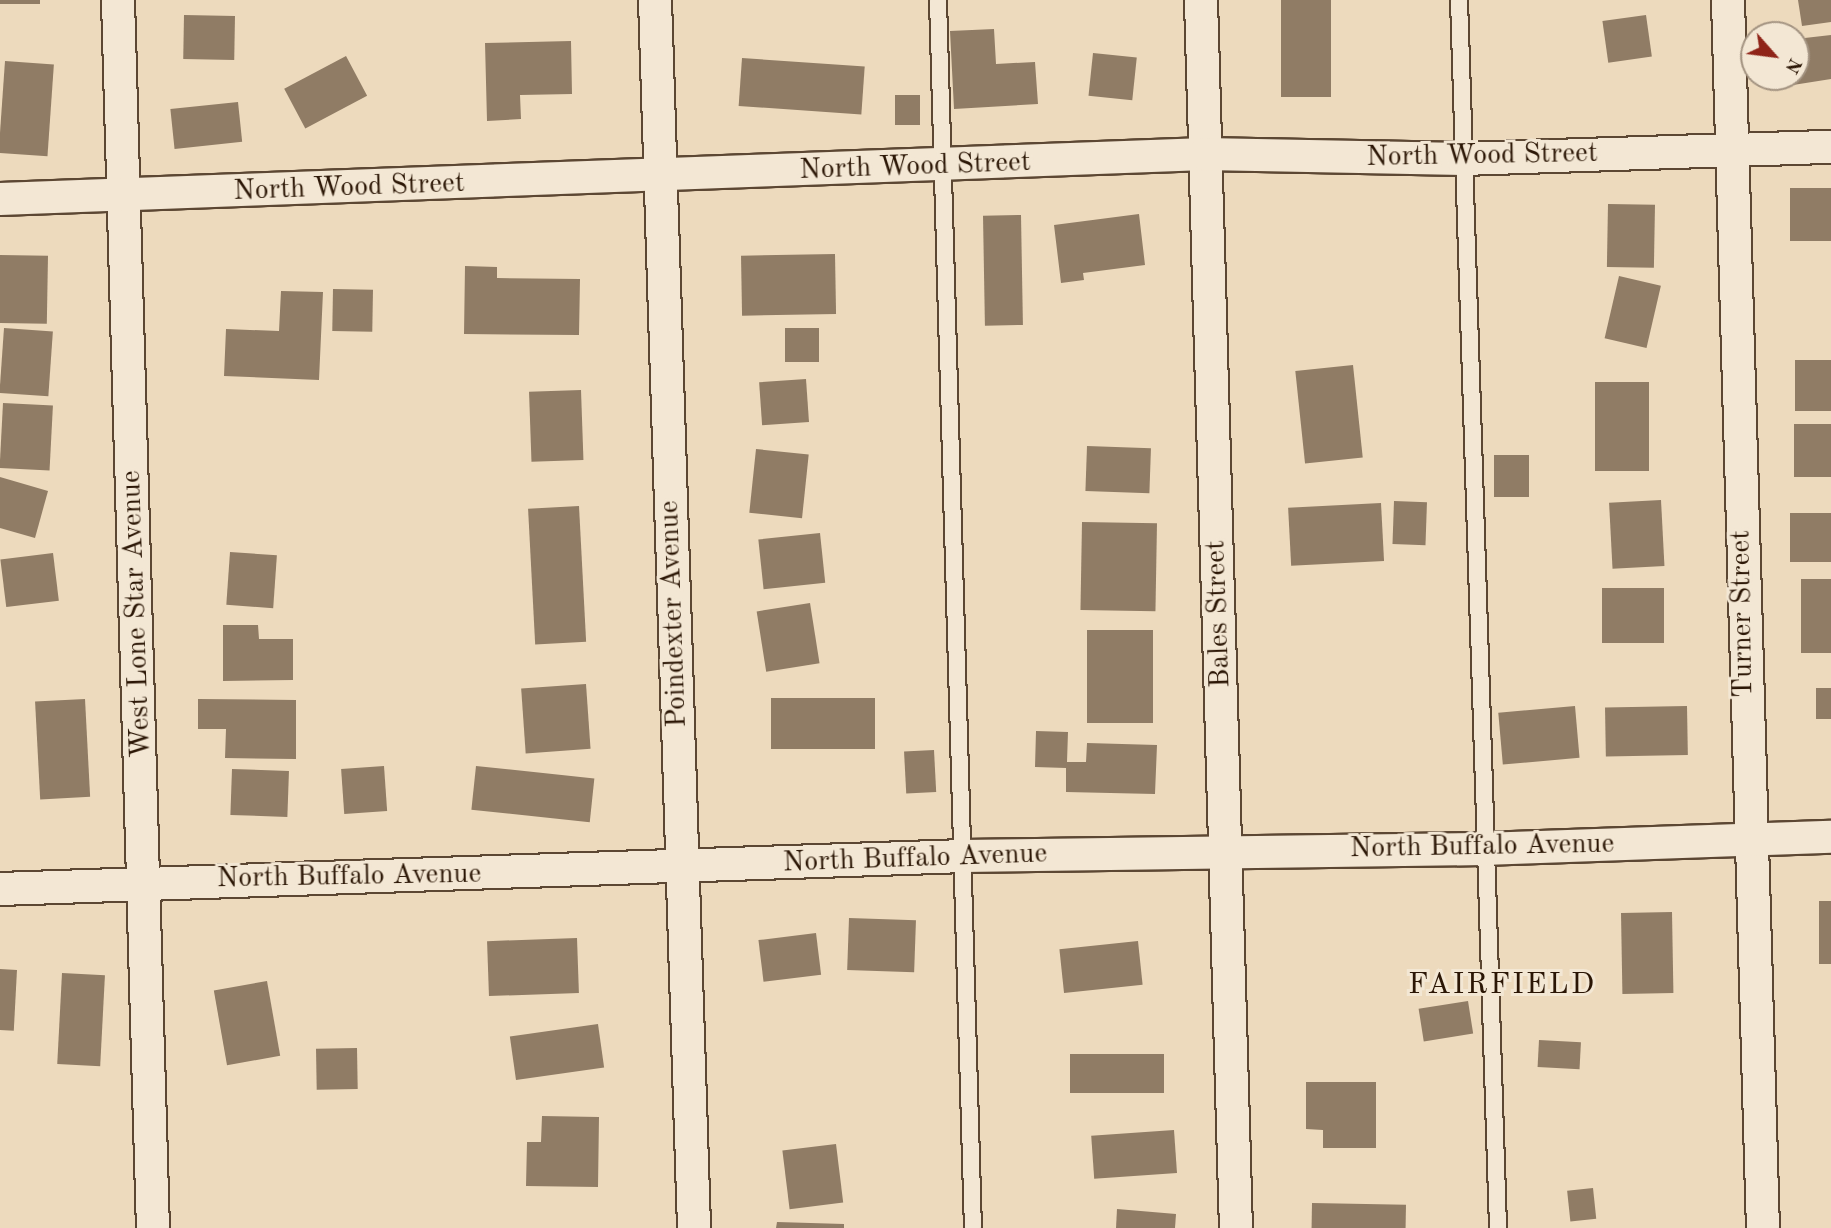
<!DOCTYPE html>
<style>
body{margin:0}
#map{position:relative;width:1831px;height:1228px;overflow:hidden;background:#eddabd;font-family:"Old Standard TT",serif}
div>[style]{position:absolute}
.building>*{inset:0;background:#907c65;transform-origin:0 0}
.roads{filter:drop-shadow(2px 0 #5c4733) drop-shadow(-2px 0 #5c4733) drop-shadow(0 2px #5c4733) drop-shadow(0 -2px #5c4733)}
.service>*{height:16px;margin:-8px;padding:0 8px;transform-origin:8px;border-radius:8px;background:#f3e7d4}
.minor>*{height:32px;margin:-16px;padding:0 16px;transform-origin:16px;border-radius:16px;background:#f3e7d4}
span{translate:-50% -50%;white-space:nowrap;text-align:center;line-height:1.15;-webkit-text-stroke:6px #f3e7d4;paint-order:stroke}
.street-label{font-size:28px;color:#2b1605}
.neighbourhood-label{font-size:30px;color:#2b1605;letter-spacing:2px}
.north{position:absolute;left:1740px;top:21px;width:70px;height:70px;box-sizing:border-box;background:#f3e7d4;border:2px solid #a39381;border-radius:50%;rotate:118deg;font-size:19px;font-weight:700;line-height:28px;text-align:center;color:#2b1605}
.north::after{content:'';display:block;margin:auto;width:24px;height:32px;background:#8f2418;clip-path:polygon(50% 0,100% 100%,50% 72%,0 100%)}
</style>
<div id="map">
<div class="building">
<i style="left:0;top:0;width:40px;height:4px"></i>
<i style="left:1281px;top:0;width:50px;height:97px"></i>
<i style="clip-path:polygon(1798px 0,1831px 0,1831px 22px,1802px 26px)"></i>
<i style="left:184px;top:15px;width:51px;height:44px;rotate:1deg"></i>
<i style="left:1646px;top:15px;width:42px;height:44px;rotate:82deg"></i>
<i style="clip-path:polygon(994px 29px,996px 64px,1035px 62px,1038px 104px,954px 109px,950px 31px)"></i>
<i style="clip-path:polygon(1831px 35px,1831px 79px,1793px 85px,1796px 39px)"></i>
<i style="clip-path:polygon(571px 41px,572px 94px,520px 95px,521px 119px,487px 121px,485px 43px)"></i>
<i style="left:1093px;top:53px;width:44px;height:43px;rotate:6deg"></i>
<i style="left:346px;top:56px;width:45px;height:70px;rotate:62deg"></i>
<i style="left:742px;top:58px;width:123px;height:48px;rotate:4deg"></i>
<i style="left:5px;top:61px;width:49px;height:92px;rotate:4deg"></i>
<i style="left:895px;top:95px;width:25px;height:30px"></i>
<i style="left:238px;top:102px;width:40px;height:68px;rotate:84deg"></i>
<i style="left:1831px;top:188px;width:53px;height:41px;rotate:90deg"></i>
<i style="left:1608px;top:204px;width:47px;height:63px;rotate:1deg"></i>
<i style="clip-path:polygon(1139px 214px,1145px 265px,1083px 273px,1084px 280px,1061px 283px,1054px 225px)"></i>
<i style="left:1021px;top:215px;width:110px;height:38px;rotate:89deg"></i>
<i style="left:835px;top:254px;width:60px;height:94px;rotate:89deg"></i>
<i style="left:0;top:255px;width:48px;height:68px;rotate:1deg"></i>
<i style="clip-path:polygon(465px 266px,497px 267px,497px 278px,580px 279px,579px 335px,464px 334px)"></i>
<i style="left:1619px;top:276px;width:43px;height:64px;rotate:13deg"></i>
<i style="left:333px;top:289px;width:40px;height:42px;rotate:1deg"></i>
<i style="clip-path:polygon(281px 291px,323px 292px,319px 380px,224px 376px,226px 329px,279px 331px)"></i>
<i style="left:4px;top:328px;width:49px;height:65px;rotate:4deg"></i>
<i style="left:785px;top:328px;width:34px;height:34px"></i>
<i style="left:1831px;top:360px;width:51px;height:36px;rotate:90deg"></i>
<i style="left:1353px;top:365px;width:93px;height:58px;rotate:84deg"></i>
<i style="left:806px;top:379px;width:43px;height:47px;rotate:86deg"></i>
<i style="left:1595px;top:382px;width:54px;height:89px"></i>
<i style="left:581px;top:390px;width:70px;height:52px;rotate:88deg"></i>
<i style="left:3px;top:403px;width:50px;height:65px;rotate:3deg"></i>
<i style="left:1831px;top:424px;width:53px;height:37px;rotate:90deg"></i>
<i style="left:1087px;top:446px;width:64px;height:45px;rotate:2deg"></i>
<i style="left:756px;top:449px;width:53px;height:64px;rotate:6deg"></i>
<i style="left:1494px;top:455px;width:35px;height:42px"></i>
<i style="clip-path:polygon(0 477px,48px 491px,35px 538px,0 528px)"></i>
<i style="left:1661px;top:500px;width:66px;height:52px;rotate:87deg"></i>
<i style="left:1394px;top:501px;width:33px;height:43px;rotate:2deg"></i>
<i style="left:1381px;top:503px;width:58px;height:93px;rotate:87deg"></i>
<i style="left:579px;top:506px;width:136px;height:51px;rotate:87deg"></i>
<i style="left:1790px;top:513px;width:41px;height:49px"></i>
<i style="left:1082px;top:522px;width:75px;height:88px;rotate:1deg"></i>
<i style="left:820px;top:533px;width:50px;height:62px;rotate:84deg"></i>
<i style="left:230px;top:552px;width:47px;height:53px;rotate:4deg"></i>
<i style="left:53px;top:553px;width:48px;height:53px;rotate:83deg"></i>
<i style="left:1831px;top:579px;width:74px;height:30px;rotate:90deg"></i>
<i style="left:1602px;top:588px;width:62px;height:55px"></i>
<i style="left:810px;top:603px;width:61px;height:54px;rotate:81deg"></i>
<i style="clip-path:polygon(223px 625px,258px 625px,259px 639px,293px 639px,293px 680px,223px 681px)"></i>
<i style="left:1153px;top:630px;width:93px;height:66px;rotate:90deg"></i>
<i style="left:586px;top:684px;width:65px;height:65px;rotate:86deg"></i>
<i style="left:1831px;top:688px;width:31px;height:15px;rotate:90deg"></i>
<i style="left:875px;top:698px;width:51px;height:104px;rotate:90deg"></i>
<i style="left:85px;top:699px;width:98px;height:50px;rotate:87deg"></i>
<i style="clip-path:polygon(198px 699px,296px 700px,296px 759px,225px 758px,226px 729px,198px 729px)"></i>
<i style="left:1575px;top:706px;width:52px;height:77px;rotate:85deg"></i>
<i style="left:1687px;top:706px;width:49px;height:82px;rotate:89deg"></i>
<i style="clip-path:polygon(1036px 731px,1068px 732px,1067px 762px,1086px 762px,1087px 743px,1157px 745px,1155px 794px,1066px 792px,1066px 768px,1035px 767px)"></i>
<i style="left:934px;top:750px;width:42px;height:30px;rotate:87deg"></i>
<i style="left:384px;top:766px;width:45px;height:43px;rotate:86deg"></i>
<i style="left:476px;top:766px;width:119px;height:44px;rotate:6deg"></i>
<i style="left:232px;top:769px;width:57px;height:46px;rotate:2deg"></i>
<i style="left:1819px;top:901px;width:12px;height:63px"></i>
<i style="left:1672px;top:912px;width:81px;height:51px;rotate:89deg"></i>
<i style="left:849px;top:918px;width:67px;height:52px;rotate:2deg"></i>
<i style="left:816px;top:933px;width:42px;height:58px;rotate:83deg"></i>
<i style="left:577px;top:938px;width:55px;height:90px;rotate:88deg"></i>
<i style="left:1138px;top:941px;width:44px;height:79px;rotate:84deg"></i>
<i style="left:0;top:969px;width:17px;height:61px;rotate:3deg"></i>
<i style="left:62px;top:973px;width:43px;height:91px;rotate:3deg"></i>
<i style="left:267px;top:981px;width:76px;height:54px;rotate:80deg"></i>
<i style="left:1468px;top:1001px;width:33px;height:50px;rotate:81deg"></i>
<i style="left:598px;top:1024px;width:44px;height:89px;rotate:82deg"></i>
<i style="left:1539px;top:1040px;width:42px;height:27px;rotate:3deg"></i>
<i style="left:357px;top:1048px;width:41px;height:41px;rotate:89deg"></i>
<i style="left:1164px;top:1054px;width:39px;height:94px;rotate:90deg"></i>
<i style="clip-path:polygon(1306px 1082px,1376px 1082px,1376px 1148px,1323px 1148px,1323px 1130px,1306px 1129px)"></i>
<i style="clip-path:polygon(542px 1116px,599px 1117px,598px 1187px,526px 1186px,527px 1142px,541px 1142px)"></i>
<i style="left:1174px;top:1130px;width:43px;height:83px;rotate:86deg"></i>
<i style="left:836px;top:1144px;width:59px;height:54px;rotate:83deg"></i>
<i style="left:1593px;top:1188px;width:31px;height:26px;rotate:84deg"></i>
<i style="left:1312px;top:1203px;width:94px;height:25px;rotate:1deg"></i>
<i style="clip-path:polygon(1117px 1209px,1176px 1214px,1175px 1228px,1116px 1228px)"></i>
<i style="clip-path:polygon(777px 1222px,844px 1224px,844px 1228px,776px 1228px)"></i>
</div>
<div class="roads">
<div class="service">
<i style="left:938px;top:0;width:1228px;rotate:88.37deg"></i>
<i style="left:1459px;top:0;width:1229px;rotate:88.18deg"></i>
</div>
<div class="minor">
<i style="left:118px;top:0;width:1228px;rotate:88.37deg"></i>
<i style="left:655px;top:0;width:1229px;rotate:88.18deg"></i>
<i style="left:1201px;top:0;width:1228px;rotate:88.37deg"></i>
<i style="left:1728px;top:0;width:1228px;rotate:88.37deg"></i>
<i style="left:0;top:199px;width:1206px;rotate:-2.14deg"></i>
<i style="left:1205px;top:154px;width:258px;rotate:1.1deg"></i>
<i style="left:1463px;top:159px;width:368px;rotate:-1.9deg"></i>
<i style="left:0;top:889px;width:964px;rotate:-1.96deg"></i>
<i style="left:963px;top:856px;width:520px;rotate:-0.77deg"></i>
<i style="left:1483px;top:849px;width:348px;rotate:-2deg"></i>
</div>
</div>
<div class="street-label">
<span style="left:1482px;top:156px;rotate:-1deg">North Wood Street</span>
<span style="left:915px;top:167px;rotate:-2deg">North Wood Street</span>
<span style="left:349px;top:188px;rotate:-2deg">North Wood Street</span>
<span style="left:137px;top:614px;rotate:-92deg">West Lone Star Avenue</span>
<span style="left:674px;top:614px;rotate:-92deg">Poindexter Avenue</span>
<span style="left:1219px;top:614px;rotate:-92deg">Bales Street</span>
<span style="left:1743px;top:614px;rotate:-91deg">Turner Street</span>
<span style="left:1482px;top:847px;rotate:-1deg">North Buffalo Avenue</span>
<span style="left:915px;top:859px;rotate:-2deg">North Buffalo Avenue</span>
<span style="left:349px;top:877px;rotate:-1deg">North Buffalo Avenue</span>
</div>
<div class="neighbourhood-label">
<span style="left:1502px;top:985px">FAIRFIELD</span>
</div>
<div class="north">N</div>
</div>
